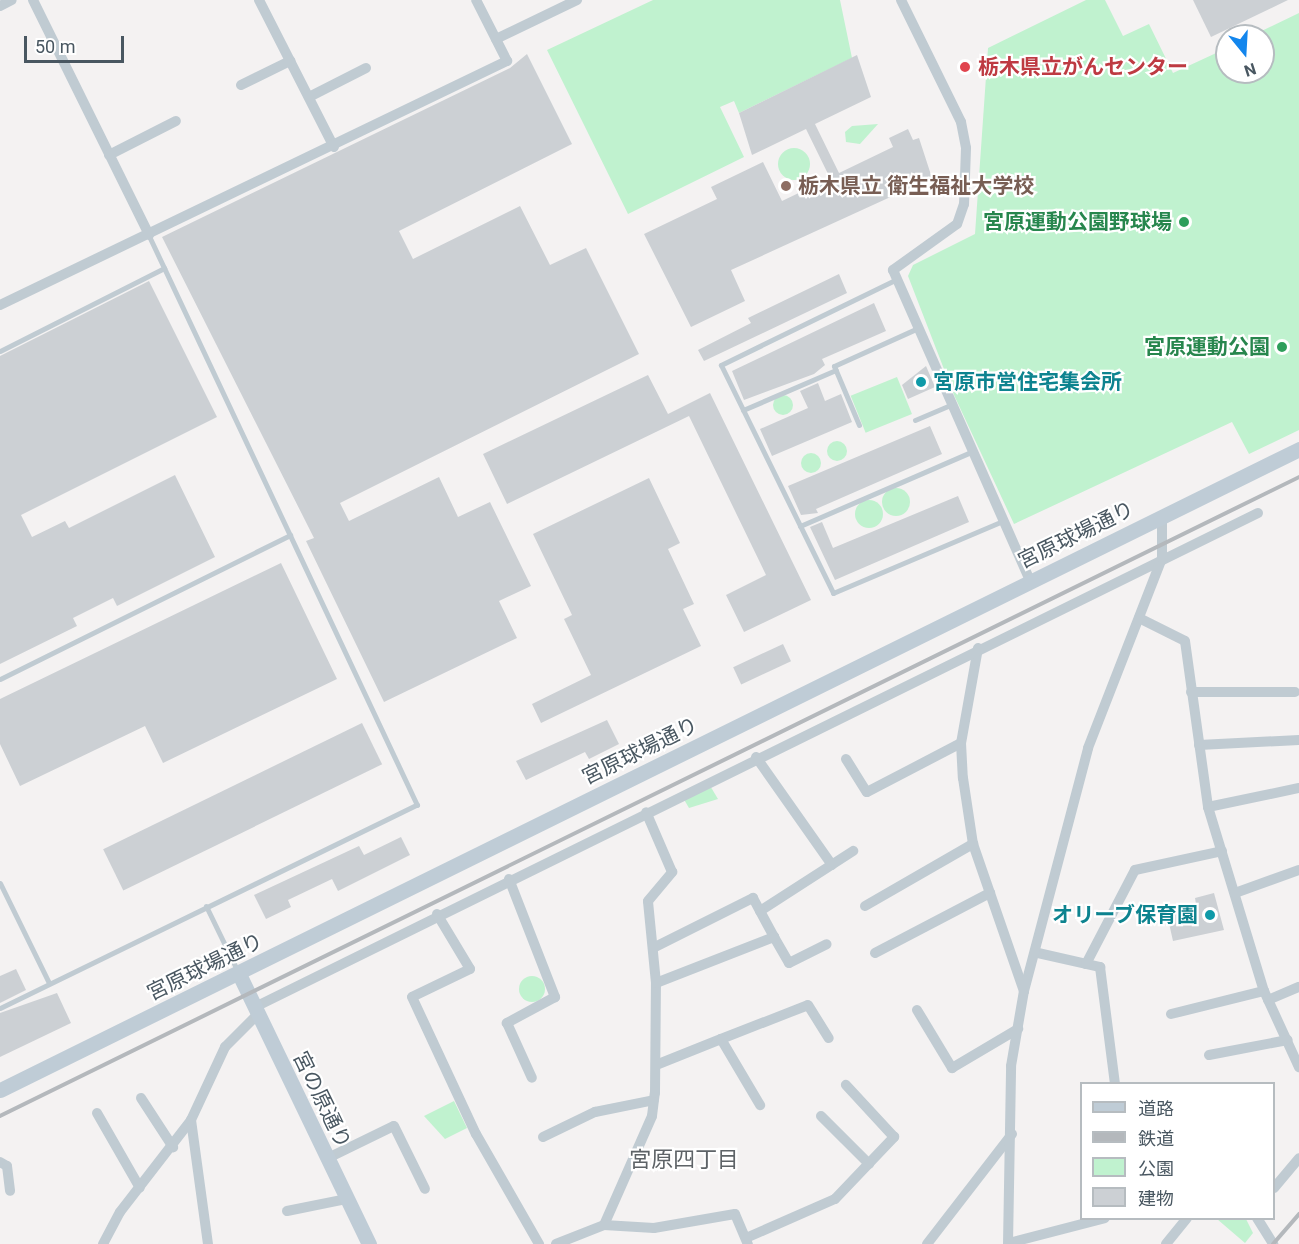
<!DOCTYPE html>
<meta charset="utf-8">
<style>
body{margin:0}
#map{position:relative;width:1299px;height:1244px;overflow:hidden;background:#f4f2f2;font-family:Roboto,"Noto Sans JP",sans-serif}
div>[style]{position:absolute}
.green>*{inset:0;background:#c0f2cf;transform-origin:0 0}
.round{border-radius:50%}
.building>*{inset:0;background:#ccd0d4;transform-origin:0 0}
.lane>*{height:5px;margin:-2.5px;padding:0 2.5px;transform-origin:2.5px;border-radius:2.5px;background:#c0cbd2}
.street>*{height:10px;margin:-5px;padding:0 5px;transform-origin:5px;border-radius:5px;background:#c0cbd2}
.secondary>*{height:15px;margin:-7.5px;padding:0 7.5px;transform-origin:7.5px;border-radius:7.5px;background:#bfccd6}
.rail>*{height:4px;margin:-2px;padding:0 2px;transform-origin:2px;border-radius:2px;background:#b4b8bc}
.dots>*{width:16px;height:16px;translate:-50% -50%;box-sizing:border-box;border:3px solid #fff;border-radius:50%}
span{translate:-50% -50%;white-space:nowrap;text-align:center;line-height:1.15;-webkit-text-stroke:4.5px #fff;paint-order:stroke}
.health-label{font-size:21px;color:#be3a42;font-weight:700}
.left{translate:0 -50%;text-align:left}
.education-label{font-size:21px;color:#785e54;font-weight:700}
.leisure-label{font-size:21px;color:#27864d;font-weight:700}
.right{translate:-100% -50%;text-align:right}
.culture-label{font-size:21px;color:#0d838f;font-weight:700}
.street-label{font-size:21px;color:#495761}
.neighbourhood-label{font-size:22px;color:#5e6367}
.legend{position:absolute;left:1080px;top:1082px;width:195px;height:138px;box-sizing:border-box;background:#fff;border:2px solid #b6bcc0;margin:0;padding:8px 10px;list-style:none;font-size:18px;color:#495761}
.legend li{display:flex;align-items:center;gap:12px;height:30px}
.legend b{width:30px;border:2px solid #b6bcc0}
.north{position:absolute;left:1215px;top:24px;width:60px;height:60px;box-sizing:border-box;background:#fff;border:2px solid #b6bcc0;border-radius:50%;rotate:162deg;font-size:16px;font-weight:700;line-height:24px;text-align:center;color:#495761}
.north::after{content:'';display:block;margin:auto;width:21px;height:27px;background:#1386ed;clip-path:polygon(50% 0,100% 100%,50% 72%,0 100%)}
.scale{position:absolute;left:24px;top:36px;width:100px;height:27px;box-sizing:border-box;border:3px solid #495761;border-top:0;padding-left:8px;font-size:18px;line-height:21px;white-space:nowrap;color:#495761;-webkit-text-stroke:4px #fff;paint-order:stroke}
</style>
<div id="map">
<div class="green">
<i style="clip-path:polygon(653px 0,840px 0,852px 58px,739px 113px,734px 101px,720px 107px,744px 157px,628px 214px,547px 50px)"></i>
<i style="clip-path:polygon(1086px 0,1105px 0,1123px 36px,1149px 24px,1173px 73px,1227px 48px,1227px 72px,1263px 72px,1263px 36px,1251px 36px,1299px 13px,1299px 430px,1249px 454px,1232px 422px,1014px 524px,954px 395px,908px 276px,913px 265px,975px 234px,988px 48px)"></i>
<i style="clip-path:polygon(878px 124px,860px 144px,846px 142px,845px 132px,852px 126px)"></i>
<i class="round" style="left:778px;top:148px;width:32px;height:32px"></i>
<i style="left:897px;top:377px;width:40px;height:50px;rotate:68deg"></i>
<i class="round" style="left:773px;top:395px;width:20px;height:20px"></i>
<i class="round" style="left:827px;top:441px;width:20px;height:20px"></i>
<i class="round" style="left:801px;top:453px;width:20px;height:20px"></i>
<i class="round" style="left:882px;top:488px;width:28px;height:28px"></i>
<i class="round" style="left:855px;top:500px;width:28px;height:28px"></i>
<i style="clip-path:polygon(709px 784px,718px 799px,689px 808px,682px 796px)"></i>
<i class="round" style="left:519px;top:976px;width:26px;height:26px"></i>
<i style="clip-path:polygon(454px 1101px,467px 1128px,445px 1139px,424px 1116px)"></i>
<i style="clip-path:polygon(1217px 1219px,1246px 1219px,1253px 1233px,1245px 1243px)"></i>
</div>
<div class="building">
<i style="clip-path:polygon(1193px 0,1288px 0,1211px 37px)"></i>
<i style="clip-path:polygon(527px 54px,572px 144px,399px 231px,413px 259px,520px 206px,550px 265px,586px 248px,639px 354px,340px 503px,349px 521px,439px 477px,458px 517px,490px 502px,531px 586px,499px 601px,517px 638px,384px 702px,306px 541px,314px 538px,162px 237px,510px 68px)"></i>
<i style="clip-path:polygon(857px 55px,871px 97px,815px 124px,839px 173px,893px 147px,889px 138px,908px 129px,913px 140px,919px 138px,932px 178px,731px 270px,745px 301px,691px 327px,644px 234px,717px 199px,711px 187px,763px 162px,782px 201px,830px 178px,806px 129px,752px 155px,739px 113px)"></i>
<i style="clip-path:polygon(839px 274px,847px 293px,704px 361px,698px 350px,751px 323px,748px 318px)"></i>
<i style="clip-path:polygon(149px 281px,217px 417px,21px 515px,32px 537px,65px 521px,69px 528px,175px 475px,215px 557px,117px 606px,113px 598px,73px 618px,77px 626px,0 664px,0 356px)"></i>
<i style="clip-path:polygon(874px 303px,886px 331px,822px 359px,825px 365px,814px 374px,744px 400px,732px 371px)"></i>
<i style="clip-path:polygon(926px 366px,935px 387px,908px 399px,902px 385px)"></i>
<i style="clip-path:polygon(648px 375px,668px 414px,710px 393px,811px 600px,744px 632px,726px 595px,766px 575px,689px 416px,507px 504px,483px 454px)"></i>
<i style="clip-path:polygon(818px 383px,825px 401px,841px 394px,852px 422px,772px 456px,760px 429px,808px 408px,800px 391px)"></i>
<i style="clip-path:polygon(930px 426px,942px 454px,816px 509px,818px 513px,801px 515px,788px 486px)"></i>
<i style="clip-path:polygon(649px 478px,680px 543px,668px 549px,694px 604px,683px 609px,701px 646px,541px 723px,532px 704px,591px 675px,564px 619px,572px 615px,533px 534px)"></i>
<i style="clip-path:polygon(958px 496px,969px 522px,835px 580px,810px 527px,822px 522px,833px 548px)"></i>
<i style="clip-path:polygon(281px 563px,337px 679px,163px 763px,145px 726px,20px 786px,0 744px,0 699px)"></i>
<i style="left:783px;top:644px;width:19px;height:55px;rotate:65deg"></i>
<i style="clip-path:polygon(607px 720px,619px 744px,589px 759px,585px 752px,526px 780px,516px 761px)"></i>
<i style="left:362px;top:723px;width:46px;height:288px;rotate:64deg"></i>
<i style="clip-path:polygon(401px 837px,410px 855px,338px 891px,332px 879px,288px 900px,291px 907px,266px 919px,254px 895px,359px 846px,364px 855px)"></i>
<i style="clip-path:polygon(1214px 893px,1224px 930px,1173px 941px,1166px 910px,1196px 904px,1195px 898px)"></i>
<i style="clip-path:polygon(16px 969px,26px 990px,0 1003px,0 976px)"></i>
<i style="clip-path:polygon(57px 993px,71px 1023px,0 1057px,0 1013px)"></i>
</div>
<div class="lane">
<i style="left:897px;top:279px;width:196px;rotate:154deg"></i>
<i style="left:721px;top:365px;width:254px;rotate:63.8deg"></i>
<i style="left:833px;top:593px;width:185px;rotate:-23deg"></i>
<i style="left:0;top:351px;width:184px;rotate:-26.8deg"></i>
<i style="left:743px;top:410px;width:101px;rotate:-23.3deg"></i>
<i style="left:915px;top:420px;width:39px;rotate:-23deg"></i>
<i style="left:859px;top:425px;width:64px;rotate:-113deg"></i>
<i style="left:834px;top:366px;width:92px;rotate:-24.3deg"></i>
<i style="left:800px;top:526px;width:186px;rotate:-23.4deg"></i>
<i style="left:0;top:679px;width:324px;rotate:-26.4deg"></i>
<i style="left:0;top:883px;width:111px;rotate:63.9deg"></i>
<i style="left:206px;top:906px;width:73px;rotate:64.1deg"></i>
<i style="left:0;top:1008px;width:464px;rotate:-26deg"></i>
<i style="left:417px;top:805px;width:629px;rotate:-115.22deg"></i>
</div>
<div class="street">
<i style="left:33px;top:0;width:262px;rotate:63.7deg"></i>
<i style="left:259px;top:0;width:165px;rotate:63deg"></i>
<i style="left:901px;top:0;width:136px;rotate:63.8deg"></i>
<i style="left:961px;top:122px;width:26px;rotate:79deg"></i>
<i style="left:966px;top:148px;width:56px;rotate:92deg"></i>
<i style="left:964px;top:204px;width:21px;rotate:109deg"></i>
<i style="left:957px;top:224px;width:79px;rotate:144.3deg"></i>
<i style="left:893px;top:270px;width:340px;rotate:66.2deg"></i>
<i style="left:0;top:6px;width:13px;rotate:-27deg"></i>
<i style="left:496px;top:39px;width:90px;rotate:-25.7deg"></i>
<i style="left:241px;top:85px;width:55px;rotate:-26.1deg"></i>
<i style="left:309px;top:97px;width:64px;rotate:-27deg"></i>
<i style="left:109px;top:155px;width:75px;rotate:-26.9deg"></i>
<i style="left:0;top:305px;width:563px;rotate:-25.7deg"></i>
<i style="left:507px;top:61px;width:68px;rotate:-116.9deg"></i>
<i style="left:1139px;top:618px;width:51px;rotate:26.6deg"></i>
<i style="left:1185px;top:641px;width:168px;rotate:82.1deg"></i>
<i style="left:1208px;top:807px;width:192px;rotate:73.1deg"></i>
<i style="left:1264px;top:991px;width:84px;rotate:65.3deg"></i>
<i style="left:978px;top:648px;width:97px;rotate:100.1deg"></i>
<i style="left:961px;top:743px;width:35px;rotate:87deg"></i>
<i style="left:963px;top:778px;width:67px;rotate:81.4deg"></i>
<i style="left:973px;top:844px;width:156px;rotate:70.9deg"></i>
<i style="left:1191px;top:692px;width:104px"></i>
<i style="left:1199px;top:745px;width:100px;rotate:-2.9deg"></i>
<i style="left:756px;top:757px;width:132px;rotate:54.9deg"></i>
<i style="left:846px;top:759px;width:39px;rotate:58deg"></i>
<i style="left:867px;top:792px;width:106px;rotate:-27.5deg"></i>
<i style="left:1208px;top:807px;width:93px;rotate:-11.8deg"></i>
<i style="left:509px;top:879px;width:127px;rotate:68.7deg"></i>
<i style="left:555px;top:997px;width:55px;rotate:151.6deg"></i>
<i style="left:507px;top:1023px;width:60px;rotate:65.6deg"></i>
<i style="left:1235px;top:893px;width:68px;rotate:-19.8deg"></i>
<i style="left:865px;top:906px;width:125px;rotate:-29.9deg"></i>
<i style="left:760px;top:911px;width:111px;rotate:-32.8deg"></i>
<i style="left:437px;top:914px;width:64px;rotate:59deg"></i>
<i style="left:470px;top:969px;width:64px;rotate:154.2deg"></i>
<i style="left:412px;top:997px;width:151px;rotate:65deg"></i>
<i style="left:476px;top:1134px;width:127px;rotate:60.2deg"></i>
<i style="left:653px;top:948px;width:112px;rotate:-26.6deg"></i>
<i style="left:753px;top:898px;width:44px;rotate:61.7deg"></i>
<i style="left:875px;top:953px;width:130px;rotate:-27.6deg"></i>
<i style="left:1038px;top:953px;width:64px;rotate:12.7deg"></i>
<i style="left:1100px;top:967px;width:118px;rotate:82.7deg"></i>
<i style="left:1086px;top:964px;width:106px;rotate:-62.5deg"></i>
<i style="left:1135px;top:870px;width:89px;rotate:-12.3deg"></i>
<i style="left:656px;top:983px;width:127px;rotate:-21.3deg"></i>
<i style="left:774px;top:937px;width:30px;rotate:60deg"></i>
<i style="left:789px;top:963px;width:42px;rotate:-26.6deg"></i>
<i style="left:1268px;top:1000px;width:34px;rotate:-23deg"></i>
<i style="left:255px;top:1007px;width:1118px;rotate:-26.22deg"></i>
<i style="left:917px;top:1010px;width:68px;rotate:58.9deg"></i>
<i style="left:952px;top:1068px;width:77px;rotate:-30.6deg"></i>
<i style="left:1171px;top:1014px;width:96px;rotate:-13.9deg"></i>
<i style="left:721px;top:1039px;width:93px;rotate:-21.3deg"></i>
<i style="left:808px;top:1005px;width:39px;rotate:58deg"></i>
<i style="left:1209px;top:1055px;width:80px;rotate:-10.8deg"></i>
<i style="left:656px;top:1065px;width:70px;rotate:-21.8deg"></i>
<i style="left:721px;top:1039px;width:77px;rotate:59.4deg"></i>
<i style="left:141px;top:1098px;width:59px;rotate:56.9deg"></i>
<i style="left:97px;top:1113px;width:86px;rotate:60.2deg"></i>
<i style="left:821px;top:1116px;width:68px;rotate:45deg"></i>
<i style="left:191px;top:1120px;width:125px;rotate:82.2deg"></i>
<i style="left:543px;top:1137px;width:58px;rotate:-25.7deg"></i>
<i style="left:595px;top:1112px;width:60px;rotate:-11.5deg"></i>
<i style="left:328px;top:1158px;width:73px;rotate:-25.9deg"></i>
<i style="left:394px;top:1126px;width:70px;rotate:63.8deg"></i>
<i style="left:0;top:1162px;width:8px;rotate:30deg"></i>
<i style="left:7px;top:1166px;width:25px;rotate:83deg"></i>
<i style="left:1274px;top:1188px;width:39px;rotate:-50deg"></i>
<i style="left:287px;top:1211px;width:60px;rotate:-11.5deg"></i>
<i style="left:1257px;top:1218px;width:31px;rotate:58deg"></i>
<i style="left:604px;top:1225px;width:119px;rotate:-66.2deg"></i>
<i style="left:652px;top:1116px;width:23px;rotate:-83deg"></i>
<i style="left:655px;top:1093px;width:110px;rotate:-89.5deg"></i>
<i style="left:656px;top:983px;width:82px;rotate:-95.6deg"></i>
<i style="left:648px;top:901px;width:38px;rotate:-50deg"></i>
<i style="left:672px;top:872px;width:65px;rotate:-113.4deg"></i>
<i style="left:746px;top:1238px;width:97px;rotate:-23.7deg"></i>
<i style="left:835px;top:1199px;width:86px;rotate:-46.4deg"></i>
<i style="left:894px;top:1137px;width:71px;rotate:-132.7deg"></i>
<i style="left:1009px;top:1243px;width:99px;rotate:-14.6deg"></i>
<i style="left:103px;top:1244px;width:36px;rotate:-62deg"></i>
<i style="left:120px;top:1212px;width:116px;rotate:-52.3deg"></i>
<i style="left:191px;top:1120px;width:81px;rotate:-65deg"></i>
<i style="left:225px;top:1047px;width:47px;rotate:-45deg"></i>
<i style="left:556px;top:1244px;width:52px;rotate:-21.6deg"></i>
<i style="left:604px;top:1225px;width:50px;rotate:3.4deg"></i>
<i style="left:654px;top:1228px;width:82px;rotate:-9.8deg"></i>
<i style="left:735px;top:1214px;width:33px;rotate:67deg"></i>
<i style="left:927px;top:1244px;width:139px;rotate:-52.3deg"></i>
<i style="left:1008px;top:1244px;width:178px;rotate:-89deg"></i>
<i style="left:1011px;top:1066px;width:76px;rotate:-80.2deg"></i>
<i style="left:1024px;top:991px;width:251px;rotate:-75.2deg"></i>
<i style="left:1088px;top:748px;width:204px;rotate:-68.7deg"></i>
<i style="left:1162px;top:558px;width:42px;rotate:-90deg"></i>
<i style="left:1166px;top:1244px;width:33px;rotate:-51deg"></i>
</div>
<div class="secondary">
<i style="left:239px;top:974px;width:300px;rotate:64.3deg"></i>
<i style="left:0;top:1090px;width:1449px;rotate:-26.26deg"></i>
</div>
<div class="rail">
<i style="left:0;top:1116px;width:1448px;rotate:-26.19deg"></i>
<i style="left:1273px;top:1244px;width:40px;rotate:-49deg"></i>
</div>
<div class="dots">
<i style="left:965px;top:67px;background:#e0444e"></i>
<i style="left:786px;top:186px;background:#8d6e63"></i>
<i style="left:1184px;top:222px;background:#2e9e5b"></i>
<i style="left:1282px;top:347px;background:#2e9e5b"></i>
<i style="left:921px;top:382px;background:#0f9aa8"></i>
<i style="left:1210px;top:915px;background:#0f9aa8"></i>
</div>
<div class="health-label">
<span class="left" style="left:978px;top:67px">栃木県立がんセンター</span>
</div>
<div class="education-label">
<span class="left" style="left:798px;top:186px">栃木県立 衛生福祉大学校</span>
</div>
<div class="leisure-label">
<span class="right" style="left:1172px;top:222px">宮原運動公園野球場</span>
<span class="right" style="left:1270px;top:347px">宮原運動公園</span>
</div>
<div class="culture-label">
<span class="left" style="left:933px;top:382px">宮原市営住宅集会所</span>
<span class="right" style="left:1198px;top:915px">オリーブ保育園</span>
</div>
<div class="street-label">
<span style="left:1076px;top:535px;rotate:-26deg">宮原球場通り</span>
<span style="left:640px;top:751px;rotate:-26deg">宮原球場通り</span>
<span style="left:205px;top:967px;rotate:-26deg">宮原球場通り</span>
<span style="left:322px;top:1100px;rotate:64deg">宮の原通り</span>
</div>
<div class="neighbourhood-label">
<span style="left:684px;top:1160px">宮原四丁目</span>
</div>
<ul class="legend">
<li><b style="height:8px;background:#bfccd6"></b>道路</li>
<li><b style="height:8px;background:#b4b8bc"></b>鉄道</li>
<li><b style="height:16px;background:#c0f2cf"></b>公園</li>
<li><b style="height:16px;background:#ccd0d4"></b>建物</li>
</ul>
<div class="north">N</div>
<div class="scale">50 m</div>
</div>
